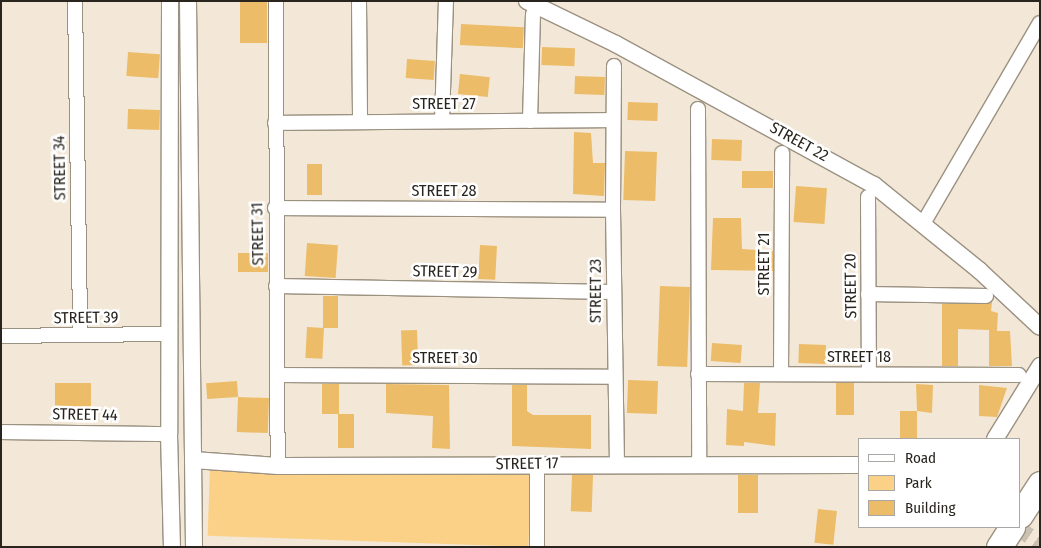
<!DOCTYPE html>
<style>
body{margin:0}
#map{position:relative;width:1041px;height:548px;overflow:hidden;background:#f3e8d7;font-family:"Fira Sans Condensed",sans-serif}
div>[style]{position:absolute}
.green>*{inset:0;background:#fbd188;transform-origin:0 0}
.building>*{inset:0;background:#ecbc69;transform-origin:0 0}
.tertiary-tunnel>*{height:16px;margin-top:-8px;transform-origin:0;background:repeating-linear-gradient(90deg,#cbc1b2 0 16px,transparent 0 24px)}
.roads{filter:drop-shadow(1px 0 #9b9181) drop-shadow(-1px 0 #9b9181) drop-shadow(0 1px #9b9181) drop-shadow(0 -1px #9b9181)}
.minor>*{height:14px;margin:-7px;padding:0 7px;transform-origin:7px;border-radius:7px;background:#fff}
.tertiary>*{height:16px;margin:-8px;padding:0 8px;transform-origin:8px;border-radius:8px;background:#fff}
.motorway>*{height:25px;margin:-12.5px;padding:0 12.5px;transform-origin:12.5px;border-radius:12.5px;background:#fff}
span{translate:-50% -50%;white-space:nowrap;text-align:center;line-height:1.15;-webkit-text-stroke:5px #fff;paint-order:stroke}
.street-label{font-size:16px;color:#29251e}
.frame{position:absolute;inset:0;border:2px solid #29251e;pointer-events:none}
.legend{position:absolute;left:858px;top:438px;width:162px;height:90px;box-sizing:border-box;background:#fff;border:1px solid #a9a8a5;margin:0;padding:6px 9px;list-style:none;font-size:15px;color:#29251e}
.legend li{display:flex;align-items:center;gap:10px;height:25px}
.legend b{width:25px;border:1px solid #a9a8a5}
</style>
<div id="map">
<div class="green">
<i style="left:531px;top:473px;width:74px;height:321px;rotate:92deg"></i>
</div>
<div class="building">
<i style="left:240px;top:1px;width:27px;height:42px"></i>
<i style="left:461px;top:24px;width:63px;height:21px;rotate:3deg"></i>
<i style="left:542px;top:47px;width:33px;height:18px;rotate:2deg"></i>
<i style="left:128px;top:52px;width:32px;height:24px;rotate:4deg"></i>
<i style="left:407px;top:59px;width:28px;height:19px;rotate:4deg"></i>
<i style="left:460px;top:74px;width:30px;height:20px;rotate:6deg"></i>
<i style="left:575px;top:76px;width:30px;height:18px;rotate:2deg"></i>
<i style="left:628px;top:102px;width:30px;height:18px;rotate:2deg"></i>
<i style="left:128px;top:109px;width:32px;height:20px;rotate:2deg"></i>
<i style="clip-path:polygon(574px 132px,591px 133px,593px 163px,605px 163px,604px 196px,573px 194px)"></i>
<i style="left:712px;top:139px;width:30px;height:21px;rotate:2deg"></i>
<i style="left:625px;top:151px;width:32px;height:49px;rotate:2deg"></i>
<i style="left:307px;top:164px;width:15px;height:31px"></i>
<i style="left:742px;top:171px;width:31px;height:17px"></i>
<i style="left:796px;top:186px;width:31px;height:36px;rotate:4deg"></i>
<i style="clip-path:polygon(713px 218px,741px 218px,742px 249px,773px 251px,773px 271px,711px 270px)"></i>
<i style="left:307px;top:243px;width:31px;height:33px;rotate:4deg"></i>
<i style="left:480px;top:245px;width:17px;height:34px;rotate:3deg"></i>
<i style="left:238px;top:253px;width:30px;height:19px"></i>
<i style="left:660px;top:286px;width:30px;height:80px;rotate:2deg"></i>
<i style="left:323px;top:296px;width:15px;height:32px"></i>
<i style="clip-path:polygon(992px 302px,991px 311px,998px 313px,997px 331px,1010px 331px,1012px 366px,989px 366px,989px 330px,958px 329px,958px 366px,942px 366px,942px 304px)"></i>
<i style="left:307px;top:327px;width:17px;height:31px;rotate:3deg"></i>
<i style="left:417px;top:330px;width:35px;height:16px;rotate:88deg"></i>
<i style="left:712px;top:343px;width:30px;height:18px;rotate:4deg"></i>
<i style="left:799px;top:344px;width:27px;height:19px;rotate:2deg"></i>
<i style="left:237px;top:381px;width:16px;height:31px;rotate:86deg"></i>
<i style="left:658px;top:381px;width:33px;height:30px;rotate:92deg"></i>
<i style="left:55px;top:383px;width:36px;height:31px"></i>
<i style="clip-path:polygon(744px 383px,760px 383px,758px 413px,776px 413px,775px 446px,744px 442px,744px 446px,726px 445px,727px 409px,743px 411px)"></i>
<i style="left:836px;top:383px;width:18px;height:32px"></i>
<i style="left:322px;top:384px;width:17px;height:30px"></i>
<i style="clip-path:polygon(386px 384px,449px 385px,450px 449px,432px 448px,433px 416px,386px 413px)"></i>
<i style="clip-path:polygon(916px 384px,933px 385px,932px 413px,917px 411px)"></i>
<i style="clip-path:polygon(512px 385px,527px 385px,527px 411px,533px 415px,591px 415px,591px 449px,512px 446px)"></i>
<i style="clip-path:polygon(979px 385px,1007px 388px,997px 417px,979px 416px)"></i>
<i style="left:238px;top:397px;width:31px;height:35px;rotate:2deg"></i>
<i style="left:900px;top:411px;width:17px;height:28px"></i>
<i style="left:338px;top:414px;width:16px;height:34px"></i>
<i style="left:593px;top:475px;width:37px;height:21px;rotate:92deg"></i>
<i style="left:738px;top:475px;width:20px;height:38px"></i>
<i style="left:818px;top:509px;width:19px;height:34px;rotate:6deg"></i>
</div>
<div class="tertiary-tunnel">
<i style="left:1016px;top:527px;width:29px;rotate:34deg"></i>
</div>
<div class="roads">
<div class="minor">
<i style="left:75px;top:1px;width:334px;rotate:89.1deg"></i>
<i style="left:276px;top:1px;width:465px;rotate:89.8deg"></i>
<i style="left:359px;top:1px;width:121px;rotate:89.5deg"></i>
<i style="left:614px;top:66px;width:144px;rotate:90.4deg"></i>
<i style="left:613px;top:210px;width:253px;rotate:89.1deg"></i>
<i style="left:698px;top:109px;width:354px;rotate:89.8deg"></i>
<i style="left:442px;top:121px;width:120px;rotate:-88.1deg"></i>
<i style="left:530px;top:121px;width:107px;rotate:-88.4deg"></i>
<i style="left:275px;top:123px;width:338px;rotate:-0.5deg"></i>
<i style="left:868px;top:197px;width:177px;rotate:89.7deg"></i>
<i style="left:275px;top:208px;width:338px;rotate:0.3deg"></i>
<i style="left:924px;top:222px;width:230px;rotate:-59.8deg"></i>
<i style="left:276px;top:286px;width:338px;rotate:1deg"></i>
<i style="left:868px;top:294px;width:118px;rotate:1deg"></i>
<i style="left:1px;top:336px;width:169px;rotate:-0.7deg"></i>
<i style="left:698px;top:374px;width:321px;rotate:0.2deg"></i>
<i style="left:781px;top:374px;width:221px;rotate:-89.7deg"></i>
<i style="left:277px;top:375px;width:337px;rotate:0.3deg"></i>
<i style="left:1px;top:432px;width:168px;rotate:0.7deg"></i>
<i style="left:537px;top:463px;width:84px;rotate:90deg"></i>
</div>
<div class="tertiary">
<i style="left:170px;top:1px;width:433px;rotate:90.1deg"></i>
<i style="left:169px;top:434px;width:113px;rotate:88.5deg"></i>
<i style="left:188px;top:1px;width:546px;rotate:89.37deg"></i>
<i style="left:527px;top:1px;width:99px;rotate:25.8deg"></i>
<i style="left:616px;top:44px;width:294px;rotate:28.7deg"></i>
<i style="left:874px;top:185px;width:135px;rotate:39deg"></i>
<i style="left:979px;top:270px;width:83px;rotate:43.1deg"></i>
<i style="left:995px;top:439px;width:86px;rotate:-58.3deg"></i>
<i style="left:193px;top:460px;width:85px;rotate:4deg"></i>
<i style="left:278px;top:466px;width:582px;rotate:-0.1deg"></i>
</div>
<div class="motorway">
<i style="left:1020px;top:515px;width:37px;rotate:-57deg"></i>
<i style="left:999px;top:547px;width:24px;rotate:-57deg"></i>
</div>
</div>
<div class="street-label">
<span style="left:444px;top:104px">STREET 27</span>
<span style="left:799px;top:142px;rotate:29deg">STREET 22</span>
<span style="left:60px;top:168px;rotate:-91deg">STREET 34</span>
<span style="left:444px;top:191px">STREET 28</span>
<span style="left:258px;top:234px;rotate:-91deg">STREET 31</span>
<span style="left:764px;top:264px;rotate:-90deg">STREET 21</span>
<span style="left:445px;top:272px;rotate:1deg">STREET 29</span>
<span style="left:851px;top:286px;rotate:-91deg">STREET 20</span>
<span style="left:596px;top:291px;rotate:-90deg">STREET 23</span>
<span style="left:86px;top:318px;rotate:-1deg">STREET 39</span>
<span style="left:859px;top:357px">STREET 18</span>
<span style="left:445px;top:358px">STREET 30</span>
<span style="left:85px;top:415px;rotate:1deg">STREET 44</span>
<span style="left:527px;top:464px;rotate:-1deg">STREET 17</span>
</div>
<div class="frame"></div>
<ul class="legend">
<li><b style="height:6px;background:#fff"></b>Road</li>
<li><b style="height:14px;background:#fbd188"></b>Park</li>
<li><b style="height:14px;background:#ecbc69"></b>Building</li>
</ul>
</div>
